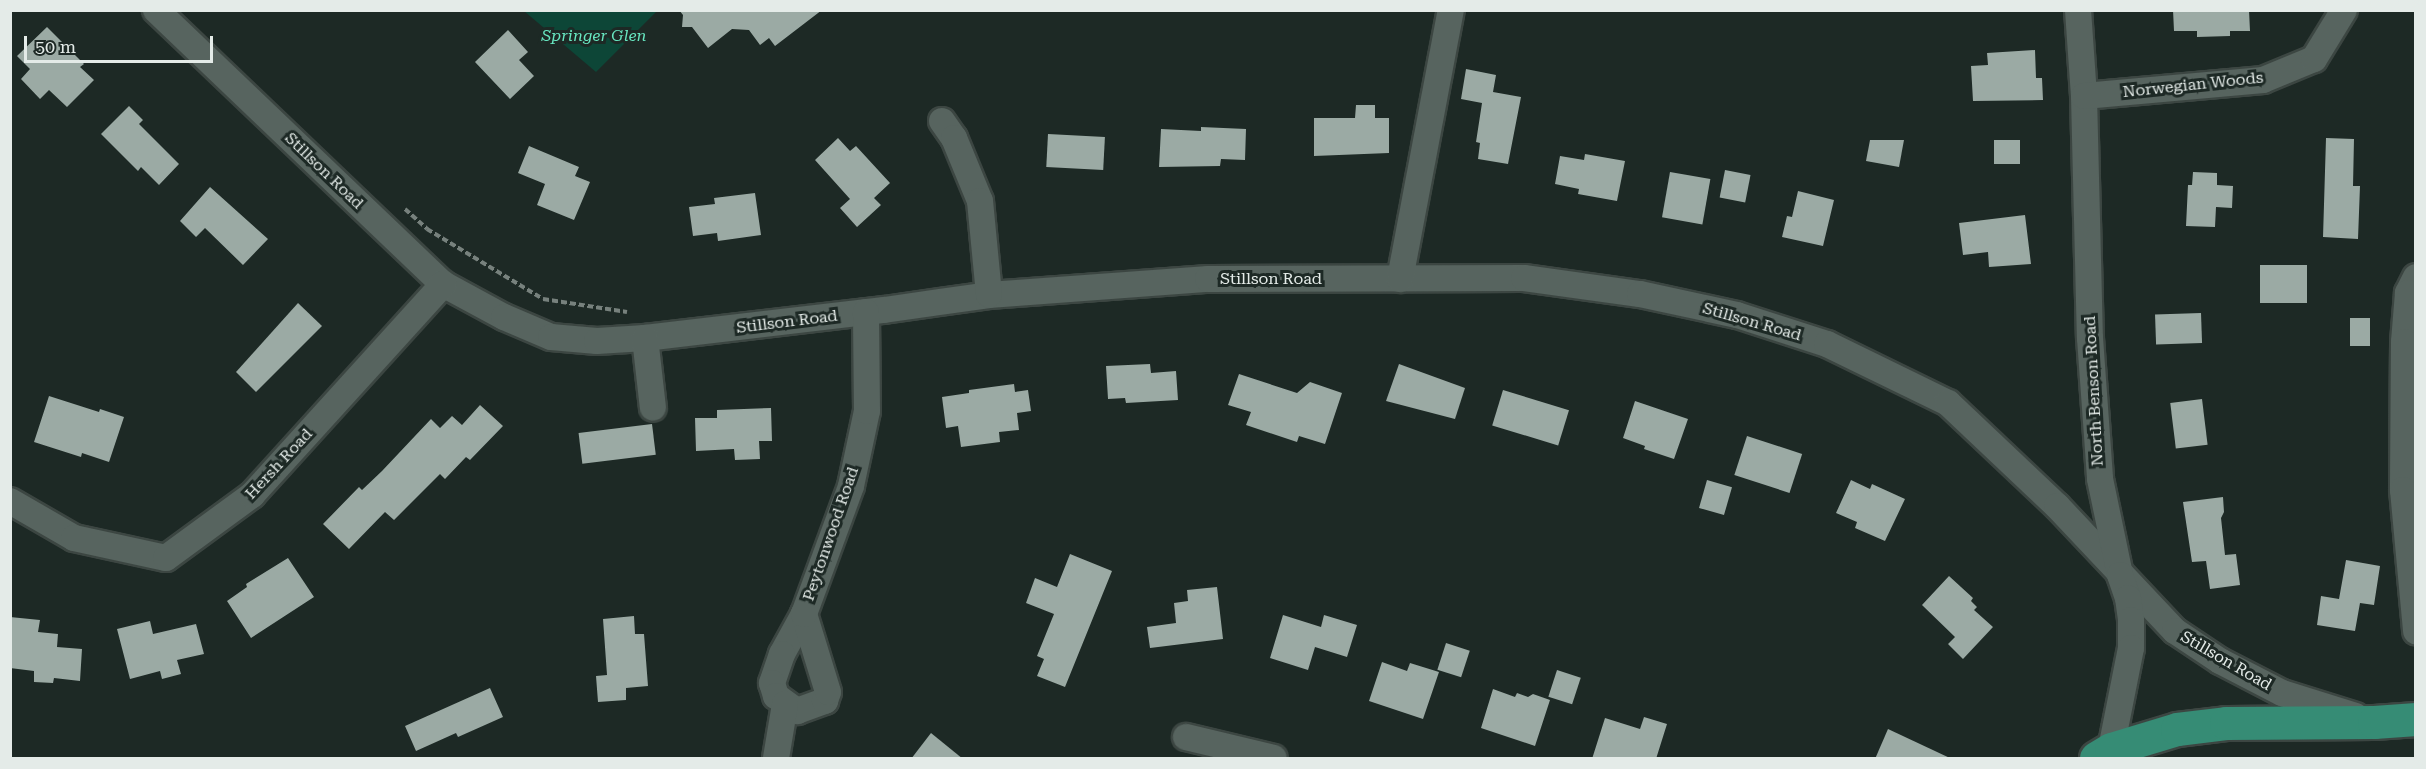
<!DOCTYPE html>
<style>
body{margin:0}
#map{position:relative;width:2426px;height:769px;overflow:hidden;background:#1d2925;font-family:"Roboto Serif",serif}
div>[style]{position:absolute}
.green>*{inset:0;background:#0d4637}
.building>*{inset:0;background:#9baaa4;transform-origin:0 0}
.path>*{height:4px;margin-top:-2px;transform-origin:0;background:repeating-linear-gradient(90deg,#77817d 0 6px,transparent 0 9px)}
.roads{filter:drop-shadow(2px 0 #3c4642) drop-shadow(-2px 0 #3c4642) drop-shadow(0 2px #3c4642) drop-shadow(0 -2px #3c4642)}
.minor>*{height:26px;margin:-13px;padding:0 13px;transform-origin:13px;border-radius:13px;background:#57645f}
.major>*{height:33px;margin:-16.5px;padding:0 16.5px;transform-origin:16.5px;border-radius:16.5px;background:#368c75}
span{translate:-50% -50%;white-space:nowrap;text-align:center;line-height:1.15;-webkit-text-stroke:6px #1d2925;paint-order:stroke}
.park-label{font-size:16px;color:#68e7c1;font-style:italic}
.street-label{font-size:16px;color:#e4ebe8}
.frame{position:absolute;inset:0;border:12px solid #e4ebe8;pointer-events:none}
.scale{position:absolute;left:24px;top:36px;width:189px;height:27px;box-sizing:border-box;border:3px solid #e4ebe8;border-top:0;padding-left:8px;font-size:18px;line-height:21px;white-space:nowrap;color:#e4ebe8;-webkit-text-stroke:4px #1d2925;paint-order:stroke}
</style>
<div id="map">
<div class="green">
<i style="clip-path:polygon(524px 11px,657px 11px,596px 72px)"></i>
</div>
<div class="building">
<i style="clip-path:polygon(679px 10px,822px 10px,775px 46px,769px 38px,760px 45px,749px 30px,732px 29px,708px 48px,692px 27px,682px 27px,683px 15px)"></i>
<i style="clip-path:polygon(2173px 10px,2249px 10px,2250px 31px,2230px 31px,2230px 36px,2197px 37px,2197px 31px,2174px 31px)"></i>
<i style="clip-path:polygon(47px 27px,84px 64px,80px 67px,94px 80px,67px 107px,49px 90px,40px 99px,21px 79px,30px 69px,17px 56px)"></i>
<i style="clip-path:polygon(508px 30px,528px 52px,519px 60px,534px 76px,510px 99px,475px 62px)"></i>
<i style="clip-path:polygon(2035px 50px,2036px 78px,2042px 78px,2043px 100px,1973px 101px,1971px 66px,1988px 65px,1987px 53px)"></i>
<i style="clip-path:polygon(1466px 69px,1496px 75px,1493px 92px,1521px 97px,1508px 164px,1478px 159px,1480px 143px,1476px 142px,1482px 103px,1461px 99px)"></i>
<i style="clip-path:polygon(1356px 105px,1375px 105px,1375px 118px,1389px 118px,1389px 153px,1314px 156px,1314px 118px,1355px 118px)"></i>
<i style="clip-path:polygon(129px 106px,143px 120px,139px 124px,179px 164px,159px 185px,141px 167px,138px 171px,101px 134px)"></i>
<i style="clip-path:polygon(1201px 127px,1246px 129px,1245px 160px,1221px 159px,1220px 166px,1159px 167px,1161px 129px,1201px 131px)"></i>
<i style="left:1048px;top:134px;width:57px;height:33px;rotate:3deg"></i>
<i style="clip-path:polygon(838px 138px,850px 151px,856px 146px,890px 183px,874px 198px,881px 205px,857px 227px,840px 208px,850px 199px,815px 160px)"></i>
<i style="clip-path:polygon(2326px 138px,2354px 139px,2353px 186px,2360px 186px,2358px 239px,2323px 237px)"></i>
<i style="clip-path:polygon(1870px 140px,1904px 140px,1899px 167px,1866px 161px)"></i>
<i style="left:1994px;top:140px;width:26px;height:24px"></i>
<i style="clip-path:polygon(529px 146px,579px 167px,575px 176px,590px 182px,574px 220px,537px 205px,545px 184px,518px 173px)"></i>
<i style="clip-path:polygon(1585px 154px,1625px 161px,1617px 201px,1578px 194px,1579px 189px,1555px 184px,1560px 156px,1584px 160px)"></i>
<i style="left:1725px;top:170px;width:26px;height:28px;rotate:11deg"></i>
<i style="left:1670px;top:172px;width:41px;height:46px;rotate:10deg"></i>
<i style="clip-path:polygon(2193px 172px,2217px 173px,2217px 185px,2233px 186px,2232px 208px,2216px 207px,2215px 227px,2186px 226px,2188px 185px,2192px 185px)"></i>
<i style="clip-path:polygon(210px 187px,268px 239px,243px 265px,205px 228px,196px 237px,180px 221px)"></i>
<i style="clip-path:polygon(1798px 191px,1834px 200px,1823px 246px,1782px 237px,1787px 216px,1792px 217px)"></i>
<i style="clip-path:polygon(755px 193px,761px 235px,718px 241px,717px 233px,693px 236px,689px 207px,715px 204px,714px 198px)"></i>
<i style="clip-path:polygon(2025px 215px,2031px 264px,1989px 267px,1988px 252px,1963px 255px,1959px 223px)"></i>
<i style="left:2307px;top:265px;width:38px;height:47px;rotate:90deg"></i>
<i style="clip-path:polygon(298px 303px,322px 326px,256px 392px,236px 372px)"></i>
<i style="left:2201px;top:313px;width:30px;height:46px;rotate:88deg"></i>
<i style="left:2350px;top:318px;width:20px;height:28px"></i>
<i style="clip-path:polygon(1150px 364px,1151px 373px,1176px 371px,1178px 400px,1126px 403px,1125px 398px,1108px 399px,1106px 366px)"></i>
<i style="clip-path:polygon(1399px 364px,1465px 388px,1455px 419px,1386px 401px)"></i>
<i style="clip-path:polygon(1239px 374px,1297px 393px,1310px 382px,1342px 393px,1325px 444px,1299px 436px,1297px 442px,1246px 425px,1251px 412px,1228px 405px)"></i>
<i style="clip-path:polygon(1014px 384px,1015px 392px,1028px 390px,1031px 411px,1017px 413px,1019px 430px,999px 432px,1000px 442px,961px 447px,958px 426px,946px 428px,942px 397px,969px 393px,969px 390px)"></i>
<i style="left:1503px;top:390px;width:69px;height:37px;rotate:17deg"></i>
<i style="clip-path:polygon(49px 396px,99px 412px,100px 409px,124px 417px,109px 462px,82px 453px,81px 457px,34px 442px)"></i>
<i style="left:2202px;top:399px;width:46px;height:32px;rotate:83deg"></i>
<i style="clip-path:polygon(1635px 401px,1688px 419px,1674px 459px,1644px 449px,1645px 446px,1623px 438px)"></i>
<i style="clip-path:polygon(480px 405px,503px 426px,470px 460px,466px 457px,445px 479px,440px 474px,394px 520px,385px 512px,349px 549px,323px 524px,359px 487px,362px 490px,382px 471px,431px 419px,440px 428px,452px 416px,462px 425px)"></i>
<i style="clip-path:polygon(771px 408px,772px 441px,759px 441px,760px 459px,735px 460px,734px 449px,696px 451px,695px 418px,717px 418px,717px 410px)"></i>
<i style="left:652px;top:424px;width:31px;height:74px;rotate:83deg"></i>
<i style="left:1747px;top:436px;width:58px;height:41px;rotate:18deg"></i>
<i style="left:1707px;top:480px;width:26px;height:29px;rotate:16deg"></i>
<i style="clip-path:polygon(1851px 480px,1870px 489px,1872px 484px,1905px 499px,1885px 541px,1855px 528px,1857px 522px,1836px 513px)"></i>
<i style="clip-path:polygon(2223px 497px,2224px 512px,2221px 518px,2225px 555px,2236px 554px,2240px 585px,2210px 589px,2206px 561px,2192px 562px,2183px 502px)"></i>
<i style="clip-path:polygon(1070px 554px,1112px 571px,1065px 687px,1037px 676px,1044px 659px,1037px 656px,1054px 614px,1026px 603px,1035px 578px,1057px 587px)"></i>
<i style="clip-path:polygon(288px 558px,314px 597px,251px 638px,227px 601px,247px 587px,246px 584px)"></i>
<i style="clip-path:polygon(2346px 560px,2380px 566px,2374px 605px,2360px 603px,2355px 631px,2317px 625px,2321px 596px,2339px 599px)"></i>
<i style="clip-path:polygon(1949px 576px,1973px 598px,1971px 601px,1977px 607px,1974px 610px,1993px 627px,1963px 659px,1948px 644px,1955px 637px,1922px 605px)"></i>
<i style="clip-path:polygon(1217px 587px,1223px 639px,1150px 648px,1147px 627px,1176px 623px,1174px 603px,1188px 601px,1187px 590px)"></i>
<i style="clip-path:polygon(1283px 615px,1321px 627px,1324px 615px,1357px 625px,1347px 657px,1315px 647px,1308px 670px,1270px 658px)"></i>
<i style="clip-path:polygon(634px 616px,635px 634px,644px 634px,648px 686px,626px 688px,626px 700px,598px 702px,596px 676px,607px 675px,603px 619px)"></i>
<i style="clip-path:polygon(10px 617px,40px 620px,38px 632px,58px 634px,57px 647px,82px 649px,80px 681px,54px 678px,53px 683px,34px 682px,34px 671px,10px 668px)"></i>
<i style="clip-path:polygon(150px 621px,153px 634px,196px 624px,204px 654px,177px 660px,181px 674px,162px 679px,160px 671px,130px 679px,117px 629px)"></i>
<i style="left:1446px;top:643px;width:25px;height:28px;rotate:18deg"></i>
<i style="clip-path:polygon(1382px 662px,1407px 671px,1410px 663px,1439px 672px,1423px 719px,1369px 701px)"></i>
<i style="left:1557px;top:670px;width:25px;height:28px;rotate:18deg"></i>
<i style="clip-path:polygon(490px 688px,503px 717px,458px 737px,456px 733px,416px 751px,405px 726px)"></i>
<i style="clip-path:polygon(1493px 689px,1515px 697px,1517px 693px,1528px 697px,1533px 694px,1550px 700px,1535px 746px,1481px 728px)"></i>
<i style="clip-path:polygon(1644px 717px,1667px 724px,1656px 759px,1592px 759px,1605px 718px,1640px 729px)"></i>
<i style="clip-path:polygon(1888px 729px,1952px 759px,1875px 759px)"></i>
<i style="clip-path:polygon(931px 733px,963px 759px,911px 759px)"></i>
</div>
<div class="path">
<i style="left:405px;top:209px;width:30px;rotate:42deg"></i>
<i style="left:427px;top:229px;width:135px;rotate:31.1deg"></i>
<i style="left:543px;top:299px;width:85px;rotate:8.8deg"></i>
</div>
<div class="roads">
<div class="minor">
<i style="left:156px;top:10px;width:397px;rotate:43.7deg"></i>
<i style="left:443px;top:284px;width:69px;rotate:28.4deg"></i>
<i style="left:504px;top:317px;width:51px;rotate:23.1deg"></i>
<i style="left:551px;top:337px;width:46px;rotate:5deg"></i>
<i style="left:597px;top:341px;width:48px;rotate:-3.6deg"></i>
<i style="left:645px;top:338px;width:241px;rotate:-6.7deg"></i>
<i style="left:884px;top:310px;width:106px;rotate:-8.1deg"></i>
<i style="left:989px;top:295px;width:220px;rotate:-4.2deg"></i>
<i style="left:1208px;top:279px;width:316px;rotate:-0.2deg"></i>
<i style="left:1524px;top:278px;width:117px;rotate:7.9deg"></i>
<i style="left:1640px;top:294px;width:99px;rotate:12.2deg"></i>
<i style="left:1737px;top:315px;width:95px;rotate:17.9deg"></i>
<i style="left:1827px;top:344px;width:135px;rotate:26deg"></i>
<i style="left:1948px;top:403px;width:150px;rotate:43.4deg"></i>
<i style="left:2057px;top:506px;width:172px;rotate:46.7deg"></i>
<i style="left:2175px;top:631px;width:54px;rotate:33.7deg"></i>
<i style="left:2220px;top:661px;width:70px;rotate:27.3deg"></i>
<i style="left:2282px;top:693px;width:77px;rotate:17.3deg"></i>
<i style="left:2078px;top:10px;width:86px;rotate:86deg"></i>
<i style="left:2084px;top:96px;width:242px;rotate:88.6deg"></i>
<i style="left:2090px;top:338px;width:141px;rotate:85.9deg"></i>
<i style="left:2100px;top:479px;width:98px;rotate:78.2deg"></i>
<i style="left:2120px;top:575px;width:24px;rotate:71deg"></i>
<i style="left:2128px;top:598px;width:22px;rotate:82deg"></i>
<i style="left:2131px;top:620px;width:28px;rotate:90deg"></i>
<i style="left:2131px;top:648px;width:103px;rotate:101.2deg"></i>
<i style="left:2084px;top:96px;width:180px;rotate:-5.1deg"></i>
<i style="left:2263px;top:80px;width:55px;rotate:-22.4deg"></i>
<i style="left:2314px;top:59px;width:57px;rotate:-58.5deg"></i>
<i style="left:942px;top:121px;width:21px;rotate:55deg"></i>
<i style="left:954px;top:138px;width:68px;rotate:67.6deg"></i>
<i style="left:980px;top:201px;width:94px;rotate:84.5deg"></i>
<i style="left:2416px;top:277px;width:18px;rotate:117deg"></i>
<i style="left:2408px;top:293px;width:49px;rotate:94.7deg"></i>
<i style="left:2404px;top:342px;width:148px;rotate:90.4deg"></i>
<i style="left:2403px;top:490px;width:142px;rotate:84.7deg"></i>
<i style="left:1400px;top:279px;width:274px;rotate:-79.3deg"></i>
<i style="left:645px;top:338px;width:70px;rotate:83.5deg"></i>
<i style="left:10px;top:501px;width:74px;rotate:30deg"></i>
<i style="left:74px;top:538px;width:94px;rotate:12.3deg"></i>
<i style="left:166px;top:558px;width:107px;rotate:-36.2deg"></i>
<i style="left:252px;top:495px;width:285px;rotate:-47.8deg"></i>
<i style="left:804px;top:614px;width:46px;rotate:118.8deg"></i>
<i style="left:782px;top:654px;width:31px;rotate:109deg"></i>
<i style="left:772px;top:683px;width:14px;rotate:73deg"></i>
<i style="left:776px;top:696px;width:26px;rotate:36deg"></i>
<i style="left:797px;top:711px;width:30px;rotate:-20deg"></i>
<i style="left:825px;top:701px;width:9px;rotate:-72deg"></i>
<i style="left:828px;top:692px;width:82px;rotate:-107.1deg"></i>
<i style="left:804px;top:614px;width:136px;rotate:-69.8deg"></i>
<i style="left:851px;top:486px;width:77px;rotate:-78deg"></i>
<i style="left:867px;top:411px;width:99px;rotate:-90.6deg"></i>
<i style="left:1186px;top:737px;width:90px;rotate:13.4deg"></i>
<i style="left:776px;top:758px;width:55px;rotate:-80.5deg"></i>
</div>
<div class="major">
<i style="left:2096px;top:758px;width:17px;rotate:-31deg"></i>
<i style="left:2111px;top:749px;width:69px;rotate:-16.9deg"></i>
<i style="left:2177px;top:729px;width:49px;rotate:-7deg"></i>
<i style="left:2226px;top:723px;width:148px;rotate:-0.4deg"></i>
<i style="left:2374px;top:722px;width:42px;rotate:-4.1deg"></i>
</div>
</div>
<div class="park-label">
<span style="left:594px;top:36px">Springer Glen</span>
</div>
<div class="street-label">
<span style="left:2193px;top:85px;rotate:-6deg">Norwegian Woods</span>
<span style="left:324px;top:171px;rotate:44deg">Stillson Road</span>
<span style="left:1271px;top:279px">Stillson Road</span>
<span style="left:787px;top:322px;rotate:-7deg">Stillson Road</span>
<span style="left:1752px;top:322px;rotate:16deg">Stillson Road</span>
<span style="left:2094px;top:391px;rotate:-93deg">North Benson Road</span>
<span style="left:279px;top:464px;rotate:-47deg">Hersh Road</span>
<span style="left:831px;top:534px;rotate:-71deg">Peytonwood Road</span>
<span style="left:2226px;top:661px;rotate:30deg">Stillson Road</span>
</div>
<div class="frame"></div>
<div class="scale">50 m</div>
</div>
